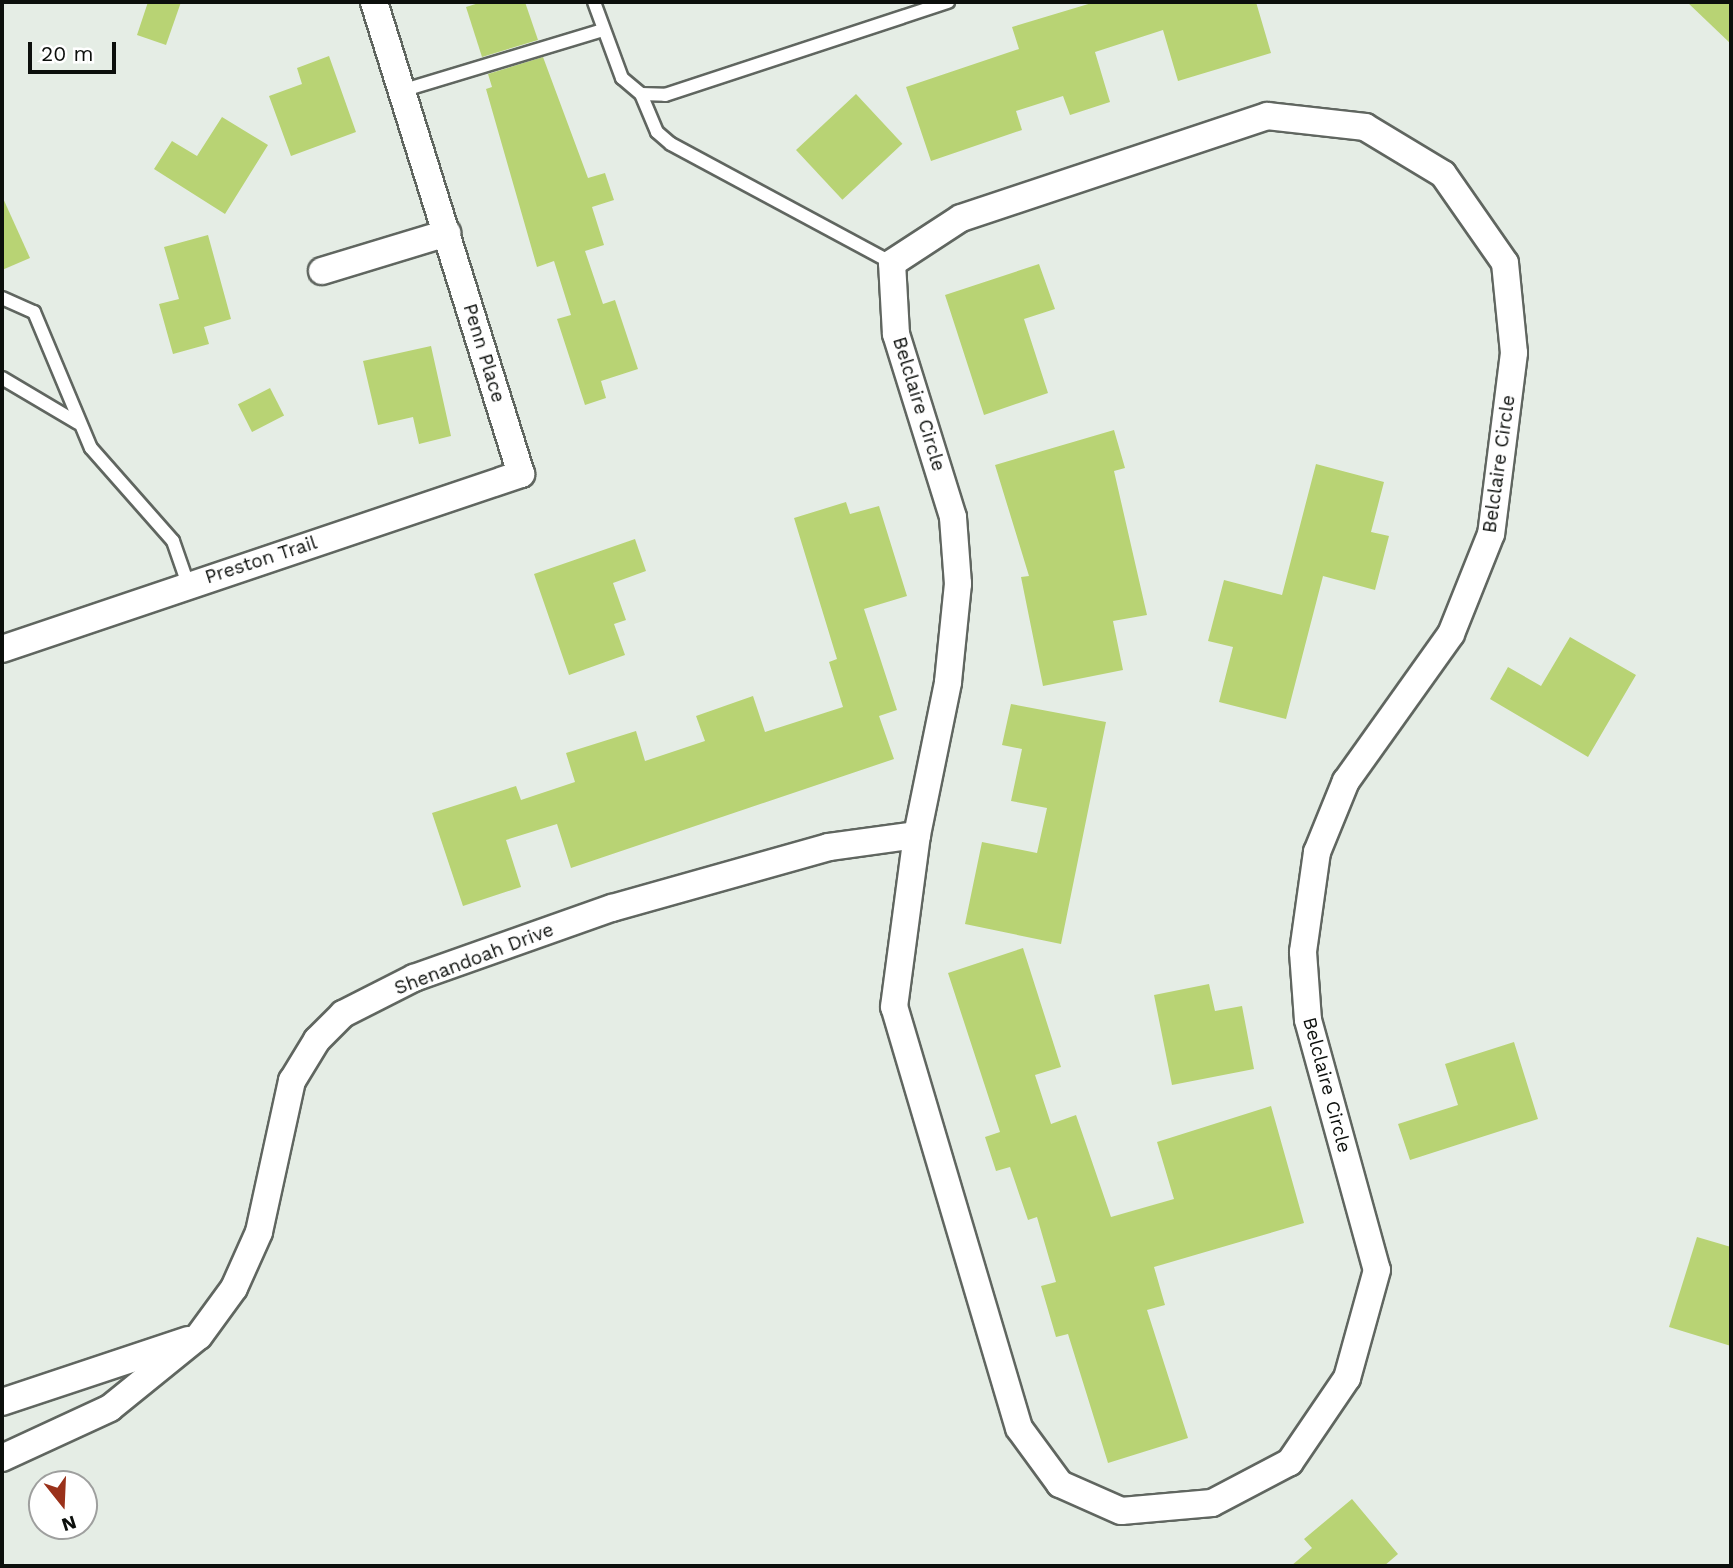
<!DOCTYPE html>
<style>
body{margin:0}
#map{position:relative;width:1733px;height:1568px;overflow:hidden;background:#e5ede5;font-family:"Work Sans",sans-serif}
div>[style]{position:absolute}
.building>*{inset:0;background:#b8d374;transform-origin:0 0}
.roads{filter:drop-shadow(2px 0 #606660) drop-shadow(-2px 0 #606660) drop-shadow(0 2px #606660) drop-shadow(0 -2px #606660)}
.service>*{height:12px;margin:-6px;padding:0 6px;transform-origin:6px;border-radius:6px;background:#fff}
.minor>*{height:26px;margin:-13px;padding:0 13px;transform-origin:13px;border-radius:13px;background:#fff}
span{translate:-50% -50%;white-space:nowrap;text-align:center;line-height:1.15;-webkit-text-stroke:6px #fff;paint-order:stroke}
.street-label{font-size:19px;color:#0c0f0c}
.frame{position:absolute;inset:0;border:4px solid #0c0f0c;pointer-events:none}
.north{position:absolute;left:28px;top:1470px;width:70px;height:70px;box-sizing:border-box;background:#fff;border:2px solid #9e9f9e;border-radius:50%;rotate:162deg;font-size:19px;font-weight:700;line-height:28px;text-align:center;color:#0c0f0c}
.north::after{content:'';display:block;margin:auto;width:24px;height:32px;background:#9a311a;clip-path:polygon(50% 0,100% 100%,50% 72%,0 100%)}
.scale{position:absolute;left:28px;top:42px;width:88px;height:32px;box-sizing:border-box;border:4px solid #0c0f0c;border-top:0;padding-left:9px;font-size:21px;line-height:24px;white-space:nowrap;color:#0c0f0c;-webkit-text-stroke:5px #fff;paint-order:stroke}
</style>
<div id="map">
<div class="building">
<i style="clip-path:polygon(148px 2px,181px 2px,166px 45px,137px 35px)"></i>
<i style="clip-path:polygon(482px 2px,525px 2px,538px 40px,482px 57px,466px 7px)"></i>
<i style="clip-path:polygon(1095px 2px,1256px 2px,1271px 53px,1178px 81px,1163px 30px,1095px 52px,1110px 102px,1070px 115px,1063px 96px,1016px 111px,1022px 130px,931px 161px,906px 87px,1019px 49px,1012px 27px)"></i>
<i style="clip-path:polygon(1687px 2px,1731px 2px,1731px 44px)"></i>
<i style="clip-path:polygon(329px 56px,356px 132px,291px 156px,269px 96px,302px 84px,297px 68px)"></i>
<i style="clip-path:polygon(543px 57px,588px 178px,605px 173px,614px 200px,592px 207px,604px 245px,585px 251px,603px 304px,615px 300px,638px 369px,601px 381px,606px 398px,585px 405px,557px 319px,571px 315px,554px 261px,537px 267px,486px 89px,492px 87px,488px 74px)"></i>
<i style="left:856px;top:94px;width:68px;height:82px;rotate:47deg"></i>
<i style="clip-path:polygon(222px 117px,268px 145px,225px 214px,154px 169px,172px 141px,197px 156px)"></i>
<i style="clip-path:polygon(2px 196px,30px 258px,2px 270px)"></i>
<i style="clip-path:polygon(208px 235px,231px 319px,204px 327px,209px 344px,173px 354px,159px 304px,179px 299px,164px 247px)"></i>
<i style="clip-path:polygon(1039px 264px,1055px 309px,1024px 319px,1048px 393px,984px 415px,945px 295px)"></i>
<i style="clip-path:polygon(431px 346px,451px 436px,419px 444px,413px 417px,378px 425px,363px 361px)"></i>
<i style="left:270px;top:388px;width:31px;height:36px;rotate:63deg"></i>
<i style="clip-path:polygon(1114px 430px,1125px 468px,1114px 471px,1147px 615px,1113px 621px,1123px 670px,1043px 686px,1021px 577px,1029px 576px,995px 465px)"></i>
<i style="clip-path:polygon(1316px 464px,1384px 482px,1371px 532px,1389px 536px,1375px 590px,1323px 576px,1286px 719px,1219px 702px,1233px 647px,1208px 641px,1224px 580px,1282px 595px)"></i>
<i style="clip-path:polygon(846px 502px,850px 514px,879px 506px,907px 596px,864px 609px,897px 710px,879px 716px,894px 759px,571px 868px,557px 824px,506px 840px,521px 887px,463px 906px,432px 813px,516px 786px,521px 800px,575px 782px,566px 753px,636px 731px,645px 761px,705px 741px,696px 716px,753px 696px,765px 732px,843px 707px,829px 662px,837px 659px,794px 518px)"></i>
<i style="clip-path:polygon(635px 539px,646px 571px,613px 583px,626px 620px,614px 624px,625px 655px,569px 675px,534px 574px)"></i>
<i style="clip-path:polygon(1570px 637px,1636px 675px,1588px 757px,1490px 699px,1508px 667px,1541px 686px)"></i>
<i style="clip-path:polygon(1011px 704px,1106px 722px,1061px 944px,965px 924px,982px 842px,1037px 853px,1047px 808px,1011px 801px,1022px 749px,1002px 745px)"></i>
<i style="clip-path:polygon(1023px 948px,1061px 1067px,1035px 1075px,1051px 1124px,1076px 1115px,1111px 1217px,1174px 1199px,1157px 1142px,1271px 1106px,1304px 1223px,1154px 1267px,1165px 1305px,1147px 1310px,1188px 1438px,1108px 1463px,1068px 1334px,1056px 1337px,1041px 1286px,1056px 1282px,1037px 1217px,1028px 1220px,1010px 1167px,996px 1171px,985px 1137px,1000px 1132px,948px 973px)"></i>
<i style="clip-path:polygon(1209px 984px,1215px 1011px,1242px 1006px,1254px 1069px,1172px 1085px,1154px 995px)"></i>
<i style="clip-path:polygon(1514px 1042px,1538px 1119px,1410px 1160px,1398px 1124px,1458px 1105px,1445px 1064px)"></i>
<i style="clip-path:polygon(1697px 1237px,1731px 1247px,1731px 1346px,1669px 1327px)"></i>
<i style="clip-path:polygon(1352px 1499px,1398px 1554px,1384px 1566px,1291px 1566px,1312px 1548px,1304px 1539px)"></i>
</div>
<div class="roads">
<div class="service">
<i style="left:594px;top:2px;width:81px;rotate:69.8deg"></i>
<i style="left:622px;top:78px;width:25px;rotate:40deg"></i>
<i style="left:641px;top:94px;width:24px;rotate:2deg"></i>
<i style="left:665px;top:95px;width:298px;rotate:-18.2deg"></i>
<i style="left:401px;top:91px;width:211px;rotate:-16.8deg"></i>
<i style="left:641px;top:94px;width:41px;rotate:67.2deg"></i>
<i style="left:657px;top:132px;width:18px;rotate:41deg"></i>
<i style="left:671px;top:144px;width:251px;rotate:28.3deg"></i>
<i style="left:2px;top:298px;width:35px;rotate:24deg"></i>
<i style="left:34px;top:312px;width:147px;rotate:67.3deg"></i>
<i style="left:91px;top:448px;width:124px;rotate:48.6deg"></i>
<i style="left:173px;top:541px;width:46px;rotate:70.8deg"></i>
<i style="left:2px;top:378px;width:88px;rotate:30.6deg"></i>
</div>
<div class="minor">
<i style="left:1267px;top:116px;width:99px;rotate:6.4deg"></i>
<i style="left:1365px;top:127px;width:91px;rotate:31.1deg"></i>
<i style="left:1443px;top:174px;width:108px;rotate:55.1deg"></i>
<i style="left:1505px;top:263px;width:90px;rotate:84.3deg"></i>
<i style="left:1514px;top:353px;width:182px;rotate:97.2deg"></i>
<i style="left:1491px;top:534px;width:108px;rotate:111.8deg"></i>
<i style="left:1451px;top:634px;width:181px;rotate:125.5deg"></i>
<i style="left:1346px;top:781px;width:77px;rotate:112.2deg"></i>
<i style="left:1317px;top:852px;width:101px;rotate:98deg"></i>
<i style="left:1303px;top:952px;width:68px;rotate:85.8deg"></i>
<i style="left:1308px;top:1020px;width:259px;rotate:74.6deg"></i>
<i style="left:1377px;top:1270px;width:112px;rotate:105.5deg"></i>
<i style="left:1347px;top:1378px;width:102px;rotate:124.2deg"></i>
<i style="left:1290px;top:1462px;width:88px;rotate:152.3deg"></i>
<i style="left:1212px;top:1503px;width:91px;rotate:175deg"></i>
<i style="left:1121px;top:1511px;width:67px;rotate:-156.1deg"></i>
<i style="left:1060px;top:1484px;width:69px;rotate:-126.2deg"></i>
<i style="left:1019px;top:1428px;width:439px;rotate:-106.5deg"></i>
<i style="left:894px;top:1007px;width:174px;rotate:-82.4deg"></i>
<i style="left:917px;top:835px;width:156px;rotate:-78.5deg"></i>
<i style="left:948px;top:682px;width:99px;rotate:-84.2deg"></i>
<i style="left:958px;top:584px;width:67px;rotate:-94.3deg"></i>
<i style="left:953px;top:517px;width:192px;rotate:-107.3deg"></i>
<i style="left:896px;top:334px;width:71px;rotate:-93.2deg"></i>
<i style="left:892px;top:263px;width:82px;rotate:-33.1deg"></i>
<i style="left:961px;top:218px;width:323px;rotate:-18.4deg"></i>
<i style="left:322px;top:271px;width:131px;rotate:-16.9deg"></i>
<i style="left:2px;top:649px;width:548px;rotate:-18.63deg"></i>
<i style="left:521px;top:474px;width:494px;rotate:-107.3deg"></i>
<i style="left:2px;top:1402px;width:196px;rotate:-18.4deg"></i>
<i style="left:2px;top:1458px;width:119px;rotate:-24.8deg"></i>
<i style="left:110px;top:1408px;width:114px;rotate:-39deg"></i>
<i style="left:199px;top:1336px;width:59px;rotate:-53.9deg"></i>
<i style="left:234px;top:1288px;width:61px;rotate:-65.9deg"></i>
<i style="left:259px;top:1232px;width:155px;rotate:-77.7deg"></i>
<i style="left:292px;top:1081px;width:48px;rotate:-58.6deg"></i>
<i style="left:317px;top:1040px;width:37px;rotate:-45deg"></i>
<i style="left:343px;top:1014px;width:80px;rotate:-26.9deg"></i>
<i style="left:414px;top:978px;width:210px;rotate:-19.5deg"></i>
<i style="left:612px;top:908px;width:225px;rotate:-15.7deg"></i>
<i style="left:829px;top:847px;width:89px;rotate:-7.8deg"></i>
</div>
</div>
<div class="street-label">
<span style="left:484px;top:353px;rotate:73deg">Penn Place</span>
<span style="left:919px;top:404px;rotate:73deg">Belclaire Circle</span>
<span style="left:1499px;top:464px;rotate:-82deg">Belclaire Circle</span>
<span style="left:261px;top:560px;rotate:-18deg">Preston Trail</span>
<span style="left:474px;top:959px;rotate:-21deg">Shenandoah Drive</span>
<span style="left:1327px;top:1085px;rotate:75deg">Belclaire Circle</span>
</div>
<div class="frame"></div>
<div class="north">N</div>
<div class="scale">20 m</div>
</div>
